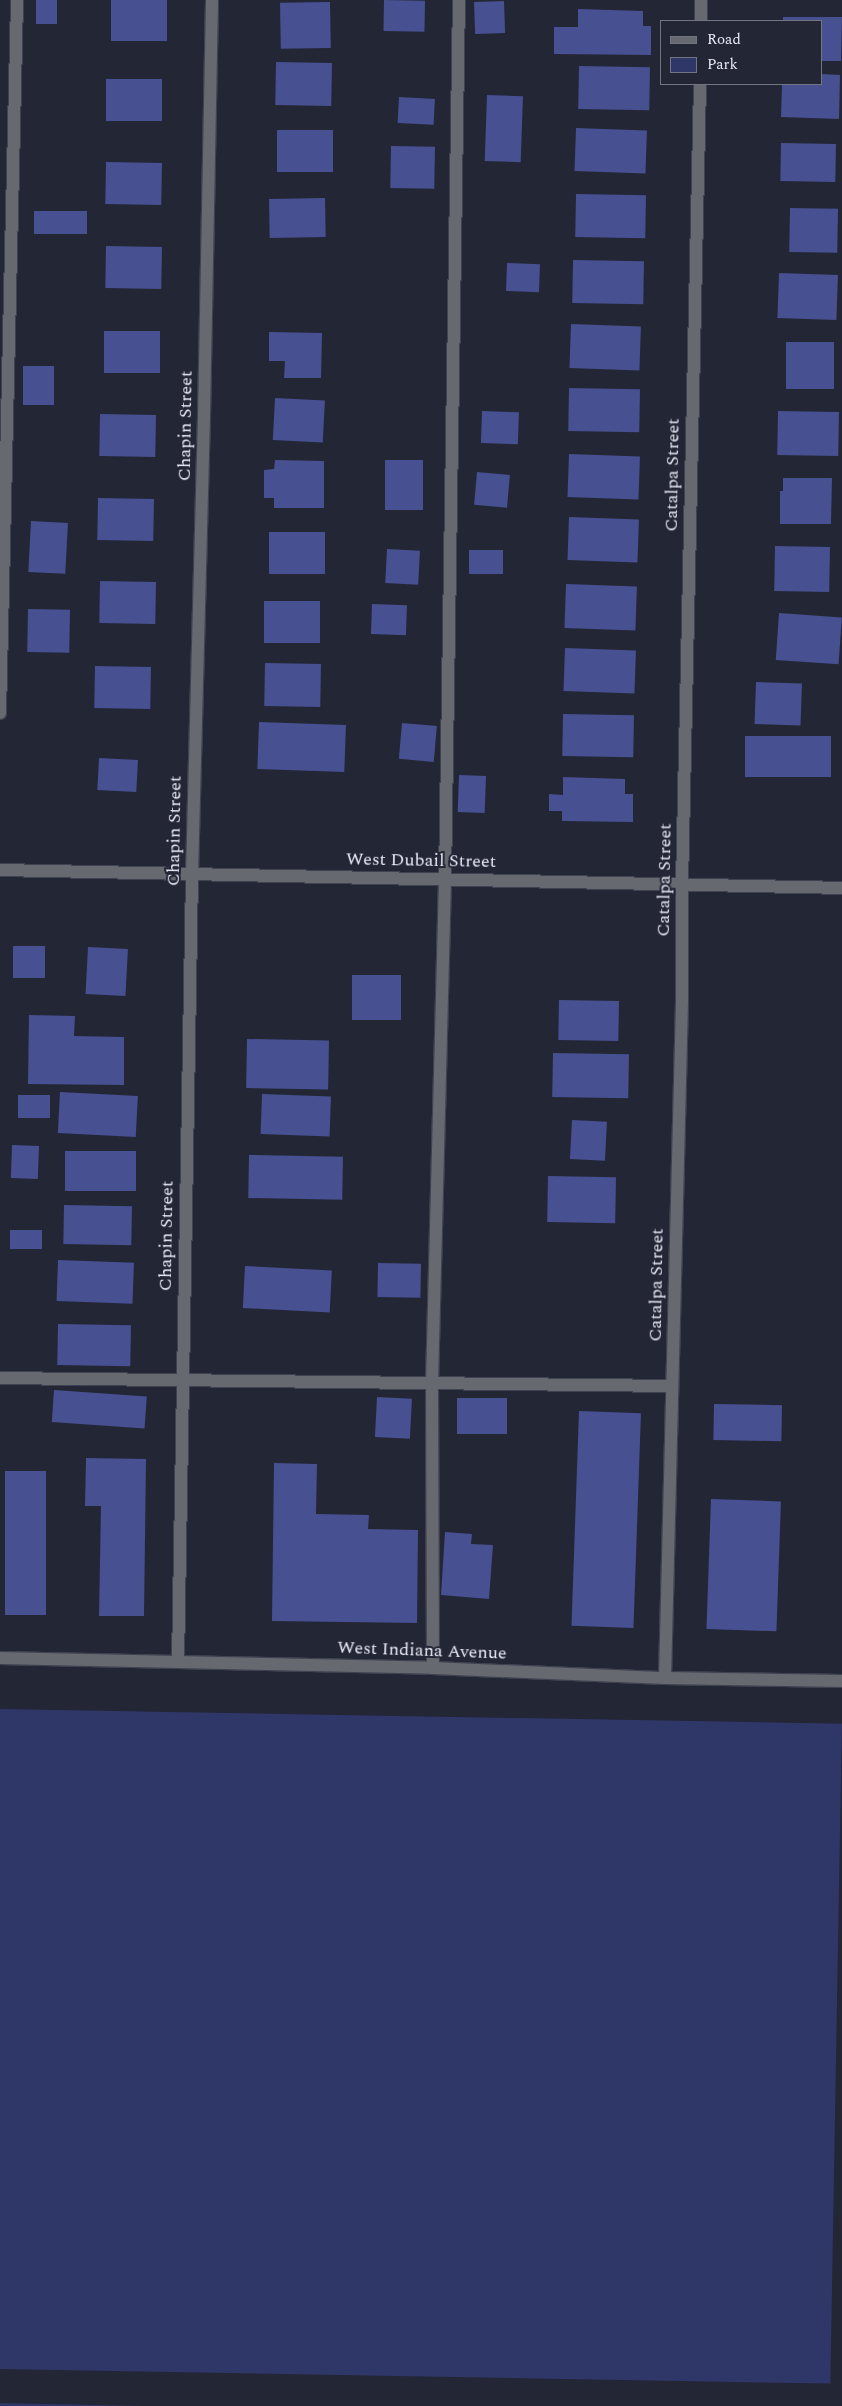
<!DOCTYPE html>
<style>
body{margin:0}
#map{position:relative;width:842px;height:2406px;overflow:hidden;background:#232635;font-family:Spectral,serif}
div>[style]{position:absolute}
.green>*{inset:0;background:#2f3668;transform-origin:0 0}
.building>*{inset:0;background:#475091;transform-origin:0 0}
.roads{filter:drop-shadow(1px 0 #3f4250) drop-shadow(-1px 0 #3f4250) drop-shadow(0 1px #3f4250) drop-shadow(0 -1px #3f4250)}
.service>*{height:12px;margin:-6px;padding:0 6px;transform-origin:6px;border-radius:6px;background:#676971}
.minor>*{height:12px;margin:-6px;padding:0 6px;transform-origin:6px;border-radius:6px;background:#676971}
.tertiary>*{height:12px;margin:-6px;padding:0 6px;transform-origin:6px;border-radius:6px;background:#676971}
span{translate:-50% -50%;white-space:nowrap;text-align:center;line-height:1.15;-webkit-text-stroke:4px #232635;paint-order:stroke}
.street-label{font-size:18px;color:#e9ebf6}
.legend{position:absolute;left:660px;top:20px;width:162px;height:65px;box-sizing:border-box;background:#232635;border:1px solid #727582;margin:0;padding:6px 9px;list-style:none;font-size:15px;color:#e9ebf6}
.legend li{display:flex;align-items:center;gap:10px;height:25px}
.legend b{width:25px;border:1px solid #727582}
</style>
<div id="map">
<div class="green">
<i style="left:0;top:1709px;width:842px;height:660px;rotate:1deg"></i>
<i style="clip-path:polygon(0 2403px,146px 2406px,0 2406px)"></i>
</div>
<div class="building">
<i style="left:36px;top:0;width:21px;height:24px"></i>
<i style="left:111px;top:0;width:56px;height:41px"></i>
<i style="left:384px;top:0;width:41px;height:31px;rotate:1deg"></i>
<i style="left:504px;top:1px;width:32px;height:30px;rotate:88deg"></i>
<i style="left:330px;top:2px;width:46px;height:50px;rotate:89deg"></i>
<i style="clip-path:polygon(578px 9px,643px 11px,643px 26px,651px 26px,651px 55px,554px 54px,554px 27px,578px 27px)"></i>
<i style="clip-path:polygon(783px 17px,842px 17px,841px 61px,821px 61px,821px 21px,783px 21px)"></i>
<i style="left:276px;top:62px;width:56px;height:43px;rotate:1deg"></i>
<i style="left:579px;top:66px;width:71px;height:43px;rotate:1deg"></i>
<i style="clip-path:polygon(821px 74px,840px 75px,839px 119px,781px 117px,782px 84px,821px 84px)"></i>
<i style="left:106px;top:79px;width:56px;height:42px"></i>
<i style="left:487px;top:95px;width:36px;height:66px;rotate:2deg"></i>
<i style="left:399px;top:97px;width:36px;height:26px;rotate:3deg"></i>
<i style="left:576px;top:128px;width:71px;height:43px;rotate:2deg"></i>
<i style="left:277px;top:130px;width:56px;height:42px"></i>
<i style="left:781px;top:143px;width:55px;height:38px;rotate:1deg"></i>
<i style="left:391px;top:146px;width:44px;height:42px;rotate:1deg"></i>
<i style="left:106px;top:162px;width:56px;height:42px;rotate:1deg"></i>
<i style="left:576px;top:194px;width:70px;height:43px;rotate:1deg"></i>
<i style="left:325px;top:198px;width:39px;height:56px;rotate:89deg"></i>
<i style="left:790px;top:208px;width:48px;height:44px;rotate:1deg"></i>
<i style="left:34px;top:211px;width:53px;height:23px"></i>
<i style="left:106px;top:246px;width:56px;height:42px;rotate:1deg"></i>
<i style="left:573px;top:260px;width:71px;height:43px;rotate:1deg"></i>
<i style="left:507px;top:263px;width:33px;height:28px;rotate:2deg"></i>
<i style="left:779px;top:273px;width:59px;height:45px;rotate:2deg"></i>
<i style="left:571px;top:324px;width:70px;height:44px;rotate:2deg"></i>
<i style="left:104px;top:331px;width:56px;height:42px"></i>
<i style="clip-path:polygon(269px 332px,322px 333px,321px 378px,284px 378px,285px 361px,269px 361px)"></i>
<i style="left:786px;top:342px;width:48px;height:47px"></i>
<i style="left:23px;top:366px;width:31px;height:39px"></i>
<i style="left:569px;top:388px;width:71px;height:43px;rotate:1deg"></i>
<i style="left:275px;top:398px;width:50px;height:42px;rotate:3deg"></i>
<i style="left:482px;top:411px;width:37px;height:32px;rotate:2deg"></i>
<i style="left:778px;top:411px;width:61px;height:44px;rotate:1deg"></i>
<i style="left:100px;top:414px;width:56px;height:42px;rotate:1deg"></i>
<i style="left:569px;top:454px;width:71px;height:43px;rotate:2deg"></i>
<i style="clip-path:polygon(275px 460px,324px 461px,324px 508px,274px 508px,274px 498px,264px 498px,264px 470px,274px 469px)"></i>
<i style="left:385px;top:460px;width:38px;height:50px"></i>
<i style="left:477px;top:472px;width:33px;height:33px;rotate:5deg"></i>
<i style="clip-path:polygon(783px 478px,832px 478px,831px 524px,780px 524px,780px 491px,783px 491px)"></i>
<i style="left:98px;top:498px;width:56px;height:42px;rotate:1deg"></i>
<i style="left:569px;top:517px;width:70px;height:43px;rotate:2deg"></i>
<i style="left:31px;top:521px;width:37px;height:51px;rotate:3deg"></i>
<i style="left:269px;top:532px;width:56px;height:42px"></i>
<i style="left:775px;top:546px;width:55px;height:45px;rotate:1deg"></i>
<i style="left:387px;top:549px;width:33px;height:34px;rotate:3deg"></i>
<i style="left:469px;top:550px;width:34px;height:24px"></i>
<i style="left:100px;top:581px;width:56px;height:42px;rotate:1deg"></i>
<i style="left:566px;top:584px;width:71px;height:44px;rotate:2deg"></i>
<i style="left:264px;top:601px;width:56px;height:42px"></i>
<i style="left:372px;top:604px;width:35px;height:30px;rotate:2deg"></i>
<i style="left:28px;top:609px;width:42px;height:43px;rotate:1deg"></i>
<i style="left:779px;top:613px;width:63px;height:47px;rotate:4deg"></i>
<i style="left:565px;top:648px;width:71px;height:43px;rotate:2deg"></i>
<i style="left:265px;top:663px;width:56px;height:43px;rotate:1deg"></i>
<i style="left:95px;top:666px;width:56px;height:42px;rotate:1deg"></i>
<i style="left:756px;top:682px;width:46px;height:42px;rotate:2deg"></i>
<i style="left:563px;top:714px;width:71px;height:42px;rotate:1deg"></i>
<i style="left:259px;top:722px;width:87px;height:47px;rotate:2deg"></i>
<i style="left:402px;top:723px;width:35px;height:36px;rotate:5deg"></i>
<i style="left:745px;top:736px;width:86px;height:41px"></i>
<i style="left:99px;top:758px;width:39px;height:32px;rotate:3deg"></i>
<i style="left:459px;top:775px;width:27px;height:37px;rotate:2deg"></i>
<i style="clip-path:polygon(563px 777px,625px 779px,625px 794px,633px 794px,633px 822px,562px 821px,562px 811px,549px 811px,549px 794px,563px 795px)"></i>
<i style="left:13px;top:946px;width:32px;height:32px"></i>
<i style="left:88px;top:947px;width:40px;height:47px;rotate:3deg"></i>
<i style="left:352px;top:975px;width:49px;height:45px"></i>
<i style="left:559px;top:1000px;width:60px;height:40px;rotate:1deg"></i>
<i style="clip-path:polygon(29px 1015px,75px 1016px,74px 1036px,124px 1037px,124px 1085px,28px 1084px)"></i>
<i style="left:247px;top:1039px;width:82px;height:49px;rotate:1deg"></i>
<i style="left:553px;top:1053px;width:76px;height:44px;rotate:1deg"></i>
<i style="left:60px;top:1092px;width:78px;height:41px;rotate:3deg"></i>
<i style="left:262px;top:1094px;width:69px;height:40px;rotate:2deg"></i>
<i style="left:18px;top:1095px;width:32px;height:23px"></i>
<i style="left:572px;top:1120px;width:35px;height:39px;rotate:3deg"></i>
<i style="left:12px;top:1145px;width:27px;height:33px;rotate:2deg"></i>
<i style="left:65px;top:1151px;width:71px;height:40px"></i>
<i style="left:249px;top:1155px;width:94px;height:43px;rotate:1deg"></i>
<i style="left:548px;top:1176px;width:68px;height:46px;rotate:1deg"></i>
<i style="left:64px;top:1205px;width:68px;height:39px;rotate:1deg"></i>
<i style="left:10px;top:1230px;width:32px;height:19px"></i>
<i style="left:58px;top:1260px;width:76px;height:41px;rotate:2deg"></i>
<i style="left:378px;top:1263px;width:43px;height:34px;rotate:1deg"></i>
<i style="left:245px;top:1266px;width:87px;height:42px;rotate:3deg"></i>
<i style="left:58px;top:1324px;width:73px;height:41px;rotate:1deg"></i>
<i style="left:54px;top:1390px;width:93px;height:32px;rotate:4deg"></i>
<i style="left:377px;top:1397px;width:35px;height:40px;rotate:3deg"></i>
<i style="left:457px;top:1398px;width:50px;height:36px"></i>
<i style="left:714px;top:1404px;width:68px;height:36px;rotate:1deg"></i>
<i style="left:579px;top:1411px;width:62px;height:215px;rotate:2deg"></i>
<i style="clip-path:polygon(86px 1458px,146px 1459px,144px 1616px,99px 1616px,101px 1506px,85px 1506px)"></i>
<i style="clip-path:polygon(274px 1463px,317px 1464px,316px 1514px,369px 1515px,368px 1529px,418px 1530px,417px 1623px,272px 1621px)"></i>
<i style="left:5px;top:1471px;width:41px;height:144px"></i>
<i style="left:711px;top:1499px;width:70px;height:130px;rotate:2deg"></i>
<i style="clip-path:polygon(445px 1532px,472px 1534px,471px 1544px,493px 1545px,489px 1599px,441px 1595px)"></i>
</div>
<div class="roads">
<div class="service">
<i style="left:0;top:713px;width:713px;rotate:-88.63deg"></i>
<i style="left:0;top:1378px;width:672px;rotate:0.68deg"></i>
<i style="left:433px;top:1668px;width:285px;rotate:-90.2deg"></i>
<i style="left:432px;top:1383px;width:504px;rotate:-88.52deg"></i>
<i style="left:445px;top:879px;width:879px;rotate:-89.09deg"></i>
</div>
<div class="minor">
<i style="left:701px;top:21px;width:21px;rotate:-90deg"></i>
<i style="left:0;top:870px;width:842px;rotate:1.22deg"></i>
<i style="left:178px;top:1662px;width:788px;rotate:-88.98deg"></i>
<i style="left:192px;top:874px;width:457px;rotate:-88.5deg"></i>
<i style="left:204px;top:417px;width:417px;rotate:-88.9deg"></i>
<i style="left:665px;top:1678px;width:676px;rotate:-88.56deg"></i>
<i style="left:682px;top:1002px;width:118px;rotate:-90deg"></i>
<i style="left:682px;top:884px;width:800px;rotate:-88.71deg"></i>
</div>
<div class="tertiary">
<i style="left:0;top:1658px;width:433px;rotate:1.3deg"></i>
<i style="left:433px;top:1668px;width:232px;rotate:2.5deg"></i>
<i style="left:665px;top:1678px;width:177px;rotate:1deg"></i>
</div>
</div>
<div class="street-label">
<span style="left:186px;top:426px;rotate:-89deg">Chapin Street</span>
<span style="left:673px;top:475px;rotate:-89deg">Catalpa Street</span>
<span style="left:175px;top:831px;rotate:-89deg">Chapin Street</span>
<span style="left:421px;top:861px;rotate:1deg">West Dubail Street</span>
<span style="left:665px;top:880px;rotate:-89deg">Catalpa Street</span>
<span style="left:167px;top:1236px;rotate:-89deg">Chapin Street</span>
<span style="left:657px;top:1285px;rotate:-89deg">Catalpa Street</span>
<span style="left:422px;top:1651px;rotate:2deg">West Indiana Avenue</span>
</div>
<ul class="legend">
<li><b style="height:6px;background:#676971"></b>Road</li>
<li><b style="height:14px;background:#2f3668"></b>Park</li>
</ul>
</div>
